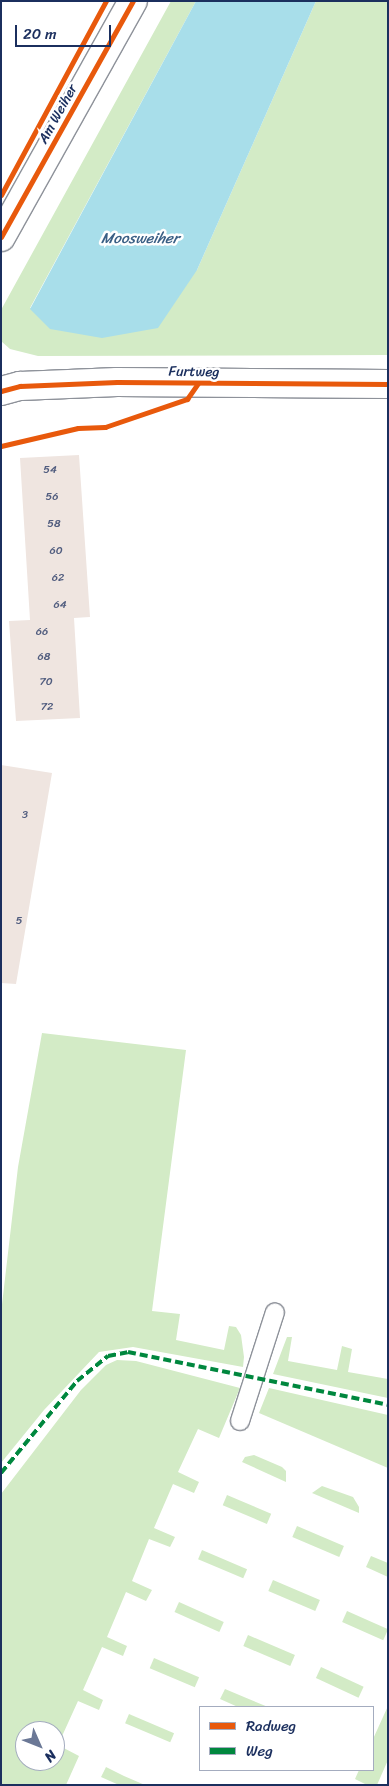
<!DOCTYPE html>
<style>
body{margin:0}
#map{position:relative;width:389px;height:1786px;overflow:hidden;background:#fff;font-family:Sriracha,sans-serif}
div>[style]{position:absolute}
.green>*{inset:0;background:#d3ebc6;transform-origin:0 0}
.water>*{inset:0;background:#a8deea}
.building>*{inset:0;background:#efe5e0}
.roads{filter:drop-shadow(1px 0 #8e929a) drop-shadow(-1px 0 #8e929a) drop-shadow(0 1px #8e929a) drop-shadow(0 -1px #8e929a)}
.lane>*{height:18px;margin:-9px;padding:0 9px;transform-origin:9px;border-radius:9px;background:#fff}
.street>*{height:28px;margin:-14px;padding:0 14px;transform-origin:14px;border-radius:14px;background:#fff}
.quiet>*{height:4px;margin-top:-2px;transform-origin:0;background:repeating-linear-gradient(90deg,#00873e 0 8px,transparent 0 12px)}
.cycleway>*{height:5px;margin:-2.5px;padding:0 2.5px;transform-origin:2.5px;border-radius:2.5px;background:#e8590c}
span{translate:-50% -50%;white-space:nowrap;text-align:center;line-height:1.15;-webkit-text-stroke:5px #fff;paint-order:stroke}
.number-label{font-size:11px;color:#505c7e}
.number-label span{-webkit-text-stroke-width:0}
.street-label{font-size:14px;color:#1b2f5e}
.water-label{font-size:15px;color:#3a5f85;font-style:italic}
.frame{position:absolute;inset:0;border:2px solid #1b2f5e;pointer-events:none}
.legend{position:absolute;left:199px;top:1706px;width:175px;height:65px;box-sizing:border-box;background:#fff;border:1px solid #a4acbf;margin:0;padding:6px 9px;list-style:none;font-size:15px;color:#1b2f5e}
.legend li{display:flex;align-items:center;gap:10px;height:25px}
.legend b{width:25px;border:1px solid #a4acbf}
.north{position:absolute;left:15px;top:1721px;width:50px;height:50px;box-sizing:border-box;background:#fff;border:1px solid #a4acbf;border-radius:50%;rotate:134deg;font-size:14px;font-weight:700;line-height:20px;text-align:center;color:#1b2f5e}
.north::after{content:'';display:block;margin:auto;width:18px;height:22px;background:#6b7896;clip-path:polygon(50% 0,100% 100%,50% 72%,0 100%)}
.scale{position:absolute;left:15px;top:25px;width:96px;height:22px;box-sizing:border-box;border:2px solid #1b2f5e;border-top:0;padding-left:6px;font-size:15px;line-height:18px;white-space:nowrap;color:#1b2f5e;-webkit-text-stroke:4px #fff;paint-order:stroke}
</style>
<div id="map">
<div class="green">
<i style="clip-path:polygon(171px 1px,196px 1px,30px 308px,197px 270px,316px 1px,388px 1px,388px 355px,38px 356px,10px 349px,1px 341px,1px 310px)"></i>
<i style="clip-path:polygon(42px 1033px,186px 1050px,152px 1311px,180px 1314px,176px 1340px,224px 1350px,229px 1326px,236px 1327px,241px 1335px,244px 1357px,243px 1367px,133px 1347px,99px 1352px,44px 1410px,1px 1463px,1px 1313px,18px 1167px)"></i>
<i style="clip-path:polygon(287px 1337px,292px 1337px,288px 1361px,337px 1370px,342px 1346px,352px 1349px,348px 1372px,388px 1379px,388px 1398px,273px 1374px)"></i>
<i style="clip-path:polygon(evenodd,117px 1360px,136px 1361px,240px 1388px,219px 1438px,198px 1429px,178px 1472px,199px 1482px,194px 1493px,173px 1484px,154px 1528px,175px 1537px,170px 1547px,149px 1539px,132px 1581px,152px 1590px,146px 1601px,126px 1592px,107px 1637px,127px 1646px,123px 1656px,102px 1647px,83px 1690px,103px 1700px,99px 1710px,78px 1701px,58px 1745px,79px 1756px,66px 1785px,1px 1785px,1px 1494px,81px 1390px,106px 1365px,117px 1360px,25px 1731px,55px 1731px,55px 1761px,25px 1761px,25px 1731px)"></i>
<i style="clip-path:polygon(269px 1388px,388px 1415px,388px 1468px,259px 1413px)"></i>
<i style="clip-path:polygon(254px 1455px,282px 1467px,286px 1471px,286px 1482px,242px 1462px,245px 1457px)"></i>
<i style="clip-path:polygon(322px 1486px,353px 1497px,359px 1507px,359px 1513px,312px 1493px)"></i>
<i style="left:227px;top:1495px;width:48px;height:11px;rotate:23deg"></i>
<i style="left:297px;top:1526px;width:51px;height:12px;rotate:23deg"></i>
<i style="left:202px;top:1550px;width:49px;height:10px;rotate:23deg"></i>
<i style="clip-path:polygon(371px 1556px,388px 1563px,388px 1577px,366px 1567px)"></i>
<i style="left:273px;top:1580px;width:51px;height:12px;rotate:23deg"></i>
<i style="left:179px;top:1602px;width:49px;height:11px;rotate:24deg"></i>
<i style="left:347px;top:1611px;width:45px;height:12px;rotate:24deg"></i>
<i style="left:248px;top:1635px;width:51px;height:12px;rotate:23deg"></i>
<i style="left:154px;top:1658px;width:49px;height:11px;rotate:23deg"></i>
<i style="left:321px;top:1667px;width:47px;height:12px;rotate:25deg"></i>
<i style="clip-path:polygon(225px 1689px,244px 1697px,268px 1707px,238px 1707px,220px 1699px)"></i>
<i style="clip-path:polygon(388px 1706px,388px 1760px,377px 1785px,367px 1785px,355px 1779px,359px 1770px,373px 1770px,373px 1739px)"></i>
<i style="left:129px;top:1714px;width:49px;height:10px;rotate:23deg"></i>
<i style="clip-path:polygon(106px 1767px,124px 1776px,145px 1785px,119px 1785px,101px 1777px)"></i>
</div>
<div class="water">
<i style="clip-path:polygon(196px 1px,316px 1px,197px 270px,158px 328px,102px 338px,50px 329px,30px 309px)"></i>
</div>
<div class="building">
<i style="clip-path:polygon(79px 455px,90px 617px,74px 618px,80px 718px,16px 721px,9px 621px,30px 620px,20px 458px)"></i>
<i style="clip-path:polygon(1px 765px,52px 773px,16px 984px,1px 983px)"></i>
</div>
<div class="roads">
<div class="lane">
<i style="left:240px;top:1421px;width:114px;rotate:-72.2deg"></i>
</div>
<div class="street">
<i style="left:1px;top:237px;width:270px;rotate:-60.8deg"></i>
<i style="left:1px;top:391px;width:20px;rotate:-15deg"></i>
<i style="left:20px;top:386px;width:97px;rotate:-2.4deg"></i>
<i style="left:117px;top:382px;width:271px;rotate:0.4deg"></i>
</div>
</div>
<div class="quiet">
<i style="left:1px;top:1473px;width:119px;rotate:-50.4deg"></i>
<i style="left:77px;top:1381px;width:40px;rotate:-39deg"></i>
<i style="left:108px;top:1356px;width:20px;rotate:-11deg"></i>
<i style="left:128px;top:1352px;width:265px;rotate:11.5deg"></i>
</div>
<div class="cycleway">
<i style="left:1px;top:195px;width:221px;rotate:-61.6deg"></i>
<i style="left:1px;top:237px;width:270px;rotate:-60.8deg"></i>
<i style="left:1px;top:391px;width:20px;rotate:-15deg"></i>
<i style="left:20px;top:386px;width:97px;rotate:-2.4deg"></i>
<i style="left:117px;top:382px;width:271px;rotate:0.4deg"></i>
<i style="left:1px;top:446px;width:79px;rotate:-13.2deg"></i>
<i style="left:78px;top:428px;width:27px;rotate:-2deg"></i>
<i style="left:105px;top:427px;width:87px;rotate:-18.9deg"></i>
<i style="left:187px;top:399px;width:19px;rotate:-55deg"></i>
</div>
<div class="number-label">
<span style="left:50px;top:470px">54</span>
<span style="left:52px;top:497px">56</span>
<span style="left:54px;top:524px">58</span>
<span style="left:56px;top:551px">60</span>
<span style="left:58px;top:578px">62</span>
<span style="left:60px;top:605px">64</span>
<span style="left:42px;top:632px">66</span>
<span style="left:44px;top:657px">68</span>
<span style="left:46px;top:682px">70</span>
<span style="left:47px;top:707px">72</span>
<span style="left:25px;top:815px">3</span>
<span style="left:19px;top:921px">5</span>
</div>
<div class="street-label">
<span style="left:58px;top:114px;rotate:-61deg">Am Weiher</span>
<span style="left:194px;top:372px;rotate:1deg">Furtweg</span>
</div>
<div class="water-label">
<span style="left:140px;top:239px">Moosweiher</span>
</div>
<div class="frame"></div>
<ul class="legend">
<li><b style="height:6px;background:#e8590c"></b>Radweg</li>
<li><b style="height:6px;background:#00873e"></b>Weg</li>
</ul>
<div class="north">N</div>
<div class="scale">20 m</div>
</div>
